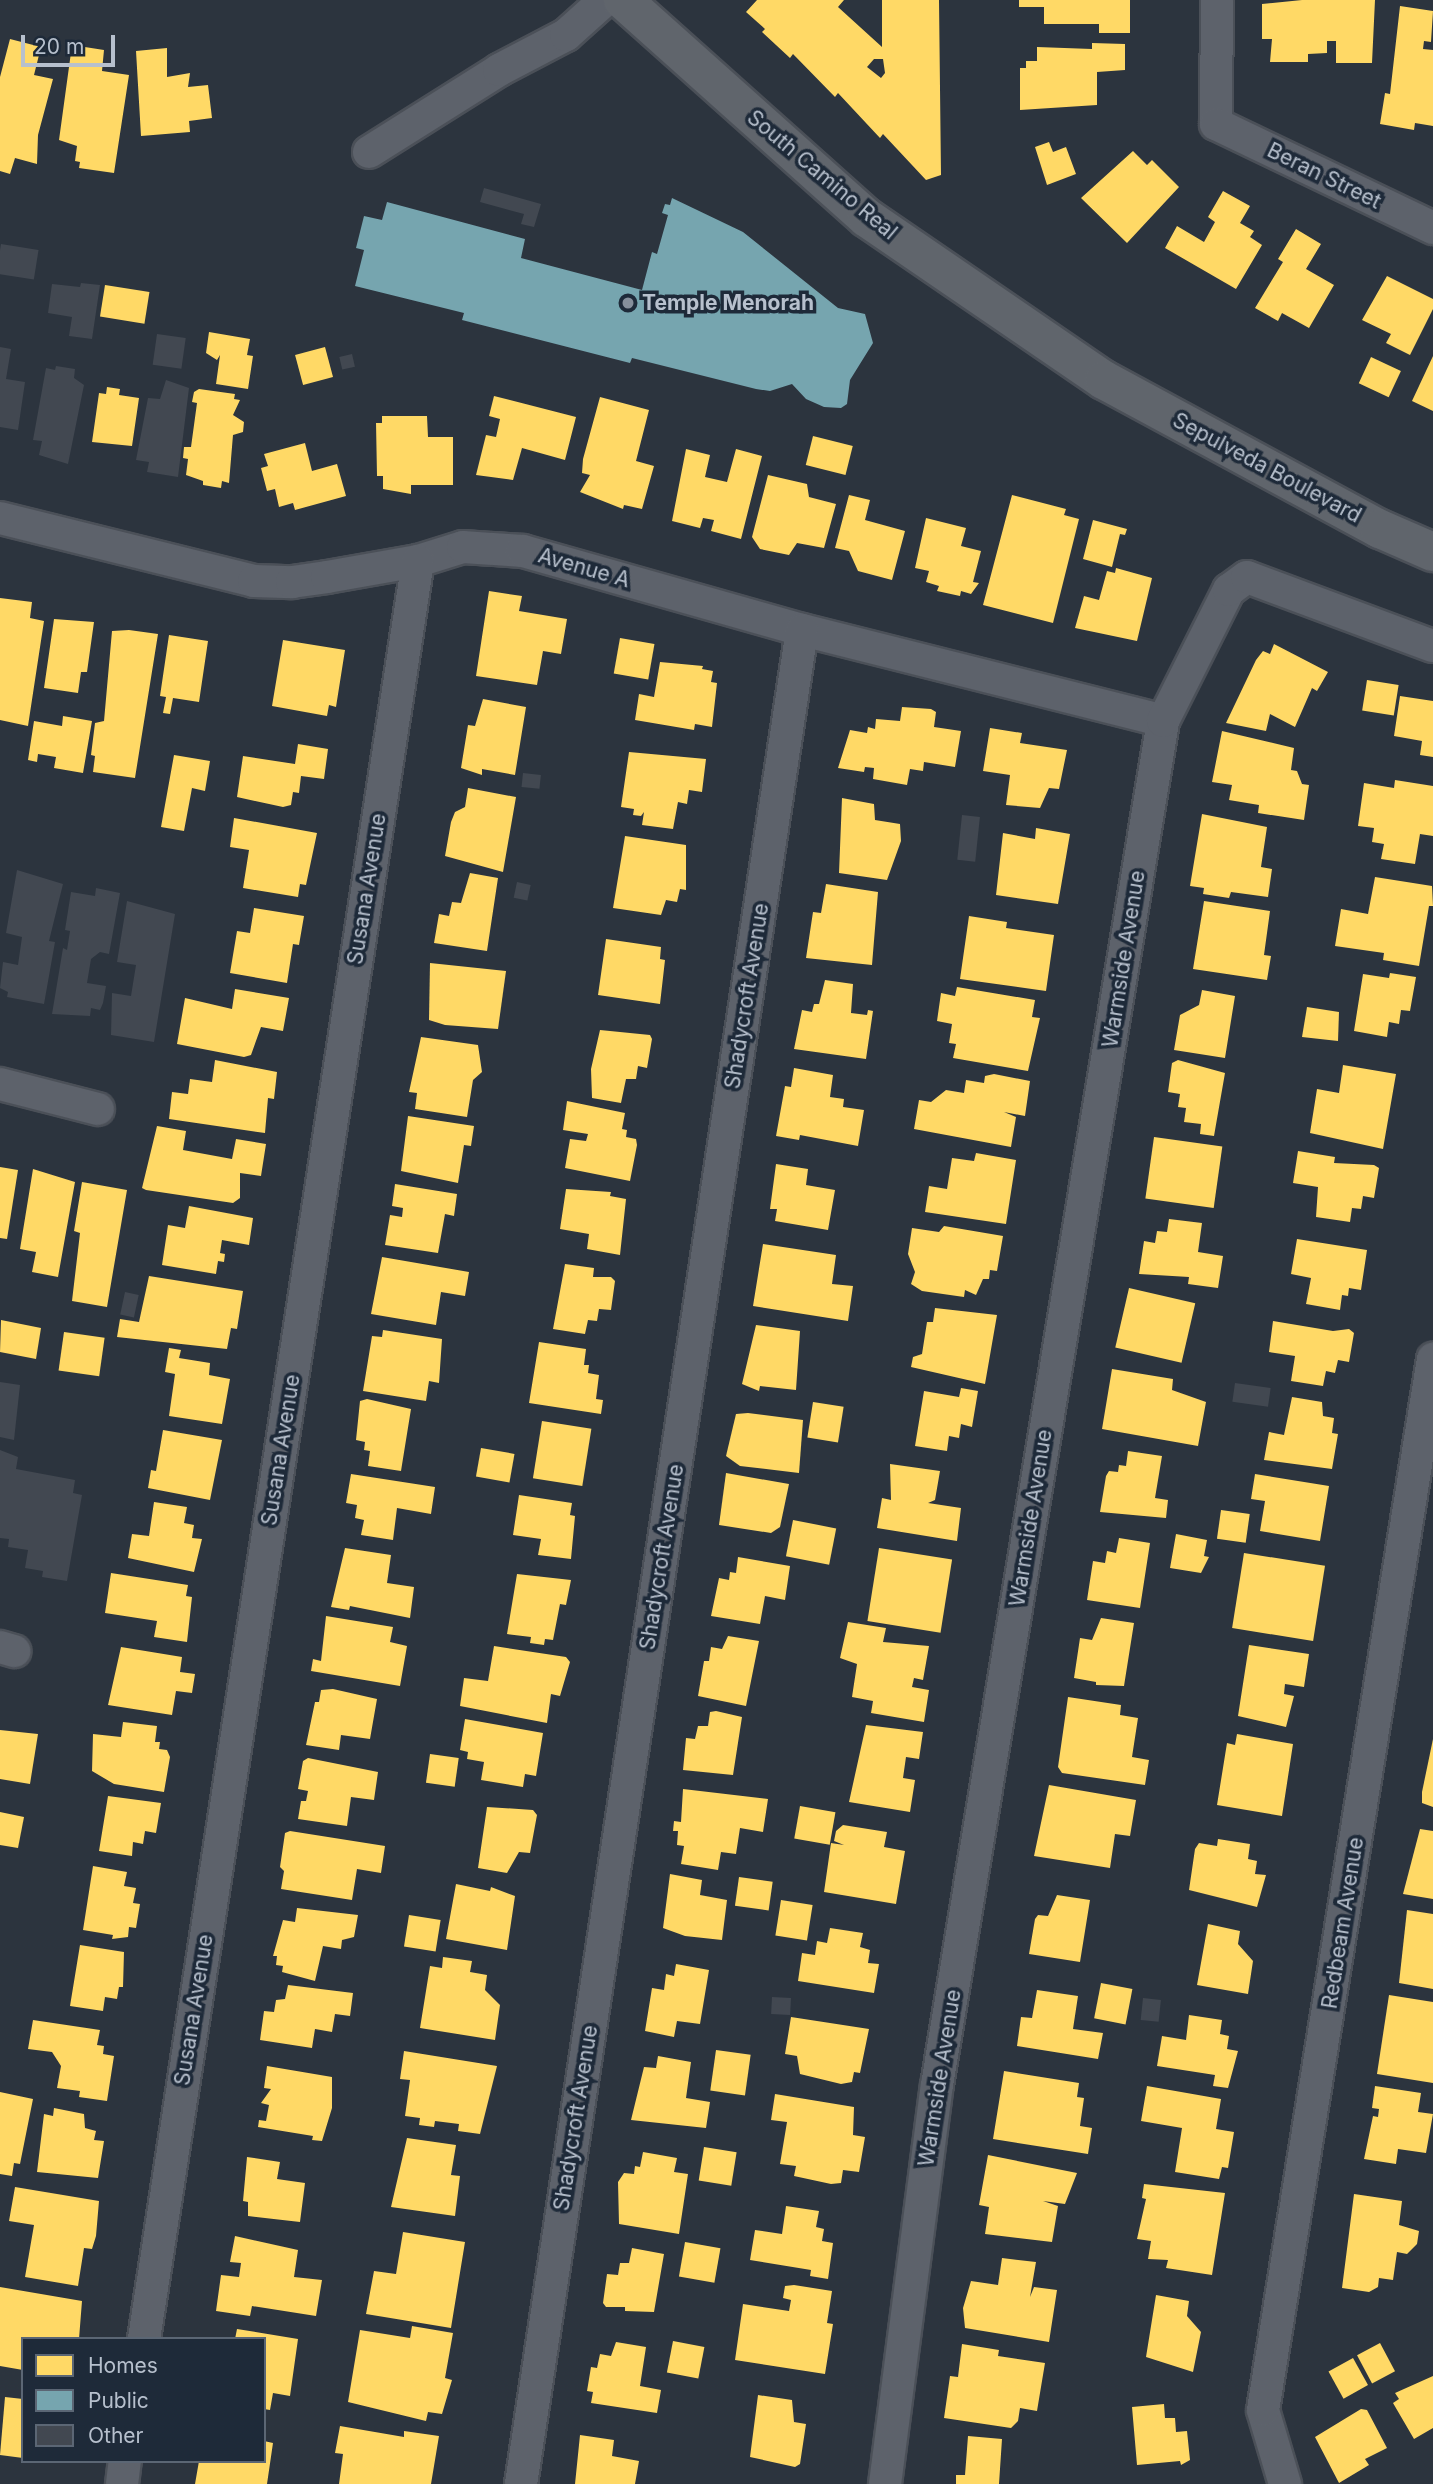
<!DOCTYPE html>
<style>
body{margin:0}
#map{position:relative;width:1433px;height:2484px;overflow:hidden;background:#2c343e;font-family:Inter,sans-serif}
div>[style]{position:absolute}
.homes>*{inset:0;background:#ffd966;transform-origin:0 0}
.public>*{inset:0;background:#76a5af}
.building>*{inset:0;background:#424851;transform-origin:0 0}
.roads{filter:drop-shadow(2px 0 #4b5058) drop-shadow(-2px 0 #4b5058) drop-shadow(0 2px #4b5058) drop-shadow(0 -2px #4b5058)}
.minor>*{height:32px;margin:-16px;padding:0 16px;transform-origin:16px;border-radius:16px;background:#5d626b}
.major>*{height:38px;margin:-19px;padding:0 19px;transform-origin:19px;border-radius:19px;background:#60656c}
.dots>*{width:19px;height:19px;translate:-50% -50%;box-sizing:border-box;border:4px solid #1e2a39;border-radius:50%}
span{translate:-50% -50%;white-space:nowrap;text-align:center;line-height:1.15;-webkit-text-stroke:7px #1e2a39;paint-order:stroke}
.street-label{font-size:21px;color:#b7c0cd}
.poi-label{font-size:21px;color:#b7c0cd;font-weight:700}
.left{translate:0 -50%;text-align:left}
.legend{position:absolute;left:21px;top:2337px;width:245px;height:126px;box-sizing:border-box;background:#1e2a39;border:2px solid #5b6674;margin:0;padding:9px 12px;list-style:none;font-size:21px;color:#b7c0cd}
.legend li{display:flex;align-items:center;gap:14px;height:35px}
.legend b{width:35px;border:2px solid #5b6674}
.scale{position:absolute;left:21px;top:35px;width:94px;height:32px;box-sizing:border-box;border:4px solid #b7c0cd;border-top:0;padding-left:9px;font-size:21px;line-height:24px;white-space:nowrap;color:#b7c0cd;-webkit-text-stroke:5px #1e2a39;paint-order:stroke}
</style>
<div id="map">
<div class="homes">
<i style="clip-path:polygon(evenodd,757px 0,844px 0,838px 7px,882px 47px,882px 0,939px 0,941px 175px,926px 180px,883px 134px,880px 138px,838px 93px,835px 97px,793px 54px,790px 58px,762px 32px,765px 29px,746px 12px,757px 0,874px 59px,883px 59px,885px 73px,881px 78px,867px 67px,874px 59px)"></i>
<i style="clip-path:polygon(1019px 0,1130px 0,1130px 33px,1099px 33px,1099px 24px,1044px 24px,1044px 7px,1019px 7px)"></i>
<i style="clip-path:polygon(1302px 0,1375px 0,1372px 63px,1336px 63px,1336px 41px,1327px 41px,1327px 53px,1308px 54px,1308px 62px,1270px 62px,1272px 39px,1262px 39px,1262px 4px)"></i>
<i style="clip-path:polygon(1400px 6px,1433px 11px,1431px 42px,1424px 41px,1423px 49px,1433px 50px,1433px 126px,1415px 123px,1414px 130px,1380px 124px,1385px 93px,1390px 94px)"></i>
<i style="clip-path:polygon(10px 39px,41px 47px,34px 75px,53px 79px,38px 135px,37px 164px,15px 158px,10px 174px,0 171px,0 77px)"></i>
<i style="clip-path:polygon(1092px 43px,1125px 44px,1125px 70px,1097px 72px,1097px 105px,1020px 110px,1020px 68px,1026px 68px,1026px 61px,1037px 61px,1037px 47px,1092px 49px)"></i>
<i style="clip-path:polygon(72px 45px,104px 50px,102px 71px,129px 75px,114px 173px,79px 168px,80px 162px,75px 161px,77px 146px,59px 140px)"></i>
<i style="clip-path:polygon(167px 48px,167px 77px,190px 73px,188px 87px,208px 85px,212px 118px,189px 121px,190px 132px,141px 136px,136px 51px)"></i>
<i style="clip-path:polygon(1049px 142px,1053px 152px,1066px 147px,1076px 174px,1047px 185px,1035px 147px)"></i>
<i style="clip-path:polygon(1133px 151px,1147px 165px,1152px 160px,1179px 187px,1127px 243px,1081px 198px)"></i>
<i style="clip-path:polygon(1223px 191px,1250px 206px,1240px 223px,1254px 231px,1250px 237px,1262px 245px,1236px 289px,1165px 248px,1177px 226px,1204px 242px,1215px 222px,1208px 217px)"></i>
<i style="clip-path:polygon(1296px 229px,1321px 244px,1306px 269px,1334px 285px,1309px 328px,1282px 313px,1278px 321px,1255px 308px,1283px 262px,1278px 259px)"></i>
<i style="clip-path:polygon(1387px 276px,1433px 299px,1433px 309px,1410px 355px,1386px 343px,1391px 334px,1362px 320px)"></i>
<i style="left:105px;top:285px;width:45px;height:32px;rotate:9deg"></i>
<i style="clip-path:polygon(209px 332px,250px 339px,247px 355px,253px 356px,248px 389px,216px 384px,220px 355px,217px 360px,206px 353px)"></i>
<i style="left:325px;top:347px;width:31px;height:31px;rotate:75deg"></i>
<i style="clip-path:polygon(1433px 356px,1433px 411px,1412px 401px)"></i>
<i style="left:1371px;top:357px;width:33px;height:29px;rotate:25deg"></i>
<i style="clip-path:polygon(107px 387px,120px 389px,119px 395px,139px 398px,132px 446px,92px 442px,99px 393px,106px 394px)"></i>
<i style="clip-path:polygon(199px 389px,235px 394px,234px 399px,240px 400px,233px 415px,244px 422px,243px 432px,233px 435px,229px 483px,222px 481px,221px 488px,203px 485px,203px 481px,186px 475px,188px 459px,183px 458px,184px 447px,191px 447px,197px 403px,192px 402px,194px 392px)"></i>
<i style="clip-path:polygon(494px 396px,576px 417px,565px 460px,522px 448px,513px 480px,476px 475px,486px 435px,496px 437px,500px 419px,489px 416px)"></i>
<i style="clip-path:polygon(600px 397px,649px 410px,636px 461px,654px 466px,642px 509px,624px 505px,623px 509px,580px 492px,590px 475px,582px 473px,583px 459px)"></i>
<i style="clip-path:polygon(382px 416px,427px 416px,428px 437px,453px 437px,453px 485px,411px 485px,411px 494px,383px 489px,383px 476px,377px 476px,376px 423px,382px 423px)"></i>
<i style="left:813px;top:436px;width:41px;height:30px;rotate:14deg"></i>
<i style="clip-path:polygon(305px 443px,312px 471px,337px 464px,346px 496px,295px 510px,293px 503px,279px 507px,275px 489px,267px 491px,261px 468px,268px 466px,264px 454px)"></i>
<i style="clip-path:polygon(686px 449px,710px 455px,705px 477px,727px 482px,736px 449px,762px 456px,741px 539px,711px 531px,714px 520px,703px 518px,700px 528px,672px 521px)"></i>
<i style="clip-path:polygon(768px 475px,807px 484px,809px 497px,836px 504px,824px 548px,797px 543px,789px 555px,760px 549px,752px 537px)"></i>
<i style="clip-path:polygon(849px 495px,870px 500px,865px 520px,905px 531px,892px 580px,858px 571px,849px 551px,835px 548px)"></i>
<i style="clip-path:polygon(1012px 495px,1066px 509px,1064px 515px,1079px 519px,1053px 623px,983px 605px)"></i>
<i style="clip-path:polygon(926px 518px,966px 528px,961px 546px,981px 551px,973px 582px,979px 583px,971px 594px,961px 591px,960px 596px,937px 591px,939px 586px,926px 582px,929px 571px,915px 568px)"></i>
<i style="clip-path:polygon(1093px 520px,1127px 529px,1125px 535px,1120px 534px,1112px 567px,1083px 559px)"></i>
<i style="clip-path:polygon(1116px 568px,1152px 578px,1137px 641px,1075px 628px,1084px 596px,1099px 600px,1107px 571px,1115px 573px)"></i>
<i style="clip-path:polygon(489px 591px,522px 596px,519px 611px,567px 619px,561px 654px,543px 651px,537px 685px,476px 676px)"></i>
<i style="clip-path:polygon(0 598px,32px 602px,30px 618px,44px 621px,28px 726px,0 720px)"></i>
<i style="clip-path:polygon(54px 619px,94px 622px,87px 672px,81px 672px,78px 693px,44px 688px)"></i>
<i style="clip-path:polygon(129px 630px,158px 634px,135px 778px,93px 772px,95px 756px,91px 755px,95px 723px,104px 721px,112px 631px)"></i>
<i style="clip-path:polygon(169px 635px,208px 641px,199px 702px,173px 698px,170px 714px,163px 713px,166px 697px,160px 696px)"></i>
<i style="left:620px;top:638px;width:35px;height:36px;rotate:10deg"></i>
<i style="clip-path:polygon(283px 640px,345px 650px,336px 707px,329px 705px,327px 716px,272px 706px)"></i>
<i style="clip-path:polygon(1274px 644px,1328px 672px,1317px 691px,1312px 688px,1295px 727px,1270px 714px,1266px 731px,1226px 723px,1256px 660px,1263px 651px,1270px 654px)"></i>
<i style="clip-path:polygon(660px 662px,703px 666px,702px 669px,713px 671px,711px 682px,717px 683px,712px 727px,695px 724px,694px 730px,635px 720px,639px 694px,654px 697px)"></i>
<i style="left:1367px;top:680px;width:32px;height:31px;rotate:9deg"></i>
<i style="clip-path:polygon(1400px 696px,1433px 701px,1433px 757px,1420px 755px,1422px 741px,1394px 736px)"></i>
<i style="clip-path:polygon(483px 699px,526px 707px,515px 775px,482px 769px,482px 775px,461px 768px,468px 725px,475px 726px)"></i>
<i style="clip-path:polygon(902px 707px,931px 709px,936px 712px,934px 727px,961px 731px,955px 767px,924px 762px,923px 771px,910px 769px,907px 785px,873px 779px,874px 768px,865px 767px,864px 772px,838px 768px,850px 730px,867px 733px,868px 727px,875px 729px,876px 719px,900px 721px)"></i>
<i style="clip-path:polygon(63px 716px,92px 721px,83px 773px,54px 768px,56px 757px,38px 754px,37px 762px,28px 760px,34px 721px,62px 726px)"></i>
<i style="clip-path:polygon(990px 728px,1022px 733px,1020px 743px,1067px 750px,1059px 789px,1049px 788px,1040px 808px,1006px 805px,1010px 775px,983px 771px)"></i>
<i style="clip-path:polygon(1222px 731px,1294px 748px,1291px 770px,1297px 771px,1302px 784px,1309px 785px,1304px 820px,1258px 813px,1259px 805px,1229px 800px,1232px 785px,1212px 782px)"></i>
<i style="clip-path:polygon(298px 744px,328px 749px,324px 779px,301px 776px,299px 793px,293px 792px,291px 805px,283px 807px,237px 797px,243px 756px,295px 764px)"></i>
<i style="clip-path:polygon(629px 752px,706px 759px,702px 792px,689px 790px,687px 804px,678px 802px,673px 829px,642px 825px,644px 812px,641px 816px,633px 815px,634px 809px,621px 807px)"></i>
<i style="clip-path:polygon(174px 755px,210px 761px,205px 791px,192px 788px,184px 831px,161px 827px)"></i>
<i style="clip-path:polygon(1395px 780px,1433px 786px,1433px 836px,1420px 834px,1415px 864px,1381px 859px,1384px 844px,1372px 842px,1374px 828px,1358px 826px,1364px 783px,1394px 788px)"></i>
<i style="clip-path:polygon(468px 788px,516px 797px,503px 872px,445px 856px,451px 822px,455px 812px,465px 807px)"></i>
<i style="clip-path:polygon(842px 798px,874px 804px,875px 820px,900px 824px,901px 841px,887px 880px,839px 873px)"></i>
<i style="clip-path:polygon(1202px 814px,1267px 827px,1261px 867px,1272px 869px,1268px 897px,1231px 892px,1229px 898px,1203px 894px,1204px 888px,1190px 886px)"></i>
<i style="clip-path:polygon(234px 818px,317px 833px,306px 885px,300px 884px,298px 897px,243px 888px,249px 850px,230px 847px)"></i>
<i style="clip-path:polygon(1036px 828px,1070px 834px,1058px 904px,996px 895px,1003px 833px,1035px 839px)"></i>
<i style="clip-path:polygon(625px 836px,686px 845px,686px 890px,680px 889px,677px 902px,666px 900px,661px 915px,613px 908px)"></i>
<i style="clip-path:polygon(470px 873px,498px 878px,487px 951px,434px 943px,439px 914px,449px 916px,452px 902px,461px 903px)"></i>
<i style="clip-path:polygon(1375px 877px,1432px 886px,1433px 906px,1429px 906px,1419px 966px,1383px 960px,1384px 953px,1335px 946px,1341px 909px,1368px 914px)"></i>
<i style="clip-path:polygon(826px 884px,878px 892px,872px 965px,806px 958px,813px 912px,821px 913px)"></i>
<i style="clip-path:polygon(1204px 901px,1270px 911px,1264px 955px,1271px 956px,1267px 980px,1193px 969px)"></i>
<i style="clip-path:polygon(254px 908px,304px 916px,299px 945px,293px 944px,287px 983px,230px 973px,237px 931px,250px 933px)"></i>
<i style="clip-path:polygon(969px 916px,1007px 922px,1006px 928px,1054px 935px,1046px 991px,960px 979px)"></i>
<i style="clip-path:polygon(606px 939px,661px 947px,660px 959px,665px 960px,660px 1004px,598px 995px)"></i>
<i style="clip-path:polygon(430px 963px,506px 971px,498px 1029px,445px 1025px,429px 1020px)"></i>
<i style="clip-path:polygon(1390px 973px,1416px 977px,1410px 1011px,1401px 1010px,1399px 1024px,1389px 1022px,1387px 1037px,1354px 1031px,1363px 974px,1389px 978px)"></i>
<i style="clip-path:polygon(825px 980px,853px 984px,851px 1013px,867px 1015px,868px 1010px,873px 1011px,866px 1059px,794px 1049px,802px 1010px,812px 1012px,814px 1004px,819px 1004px)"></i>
<i style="clip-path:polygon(957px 987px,1035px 1000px,1032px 1017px,1040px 1018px,1028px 1071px,953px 1058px,956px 1044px,949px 1043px,952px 1024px,937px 1021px,941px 993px,955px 996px)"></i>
<i style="clip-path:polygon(235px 989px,289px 998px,283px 1031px,261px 1027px,251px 1055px,244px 1057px,177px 1044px,185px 998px,232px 1009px)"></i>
<i style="clip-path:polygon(1202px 990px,1235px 996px,1225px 1058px,1174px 1050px,1180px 1015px,1199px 1005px)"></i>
<i style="clip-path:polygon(1307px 1007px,1339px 1012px,1338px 1041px,1302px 1037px)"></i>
<i style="clip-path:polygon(600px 1030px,650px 1035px,652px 1039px,647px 1068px,638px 1066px,636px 1079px,626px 1079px,621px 1103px,592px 1098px,591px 1069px)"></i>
<i style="clip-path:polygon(421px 1037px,478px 1045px,482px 1072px,473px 1080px,467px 1117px,415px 1109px,417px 1093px,409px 1092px)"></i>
<i style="clip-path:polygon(215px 1060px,277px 1072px,274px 1099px,268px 1098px,265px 1133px,169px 1119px,172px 1092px,188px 1094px,190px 1079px,212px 1082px)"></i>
<i style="clip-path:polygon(1178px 1060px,1225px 1073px,1214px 1136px,1200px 1134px,1201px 1124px,1184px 1122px,1186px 1108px,1178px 1107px,1180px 1094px,1168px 1092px,1172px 1063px)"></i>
<i style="clip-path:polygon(1343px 1065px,1396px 1074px,1383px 1149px,1310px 1133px,1317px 1089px,1339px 1093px)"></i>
<i style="clip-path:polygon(794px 1068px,833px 1075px,830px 1097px,844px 1099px,843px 1107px,864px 1110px,858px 1146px,800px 1135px,799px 1140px,776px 1136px,785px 1086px,791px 1087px)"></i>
<i style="clip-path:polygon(994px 1074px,1030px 1081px,1025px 1116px,1004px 1112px,1016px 1117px,1011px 1147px,914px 1129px,919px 1100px,931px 1102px,946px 1090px,964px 1093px,966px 1080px,984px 1083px,985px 1076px)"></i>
<i style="clip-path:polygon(567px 1101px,625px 1113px,622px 1129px,627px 1130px,626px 1137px,636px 1139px,637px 1145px,630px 1181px,565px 1168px,570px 1139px,586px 1141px,588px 1134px,563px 1130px)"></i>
<i style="clip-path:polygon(408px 1116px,474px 1126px,471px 1146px,464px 1145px,458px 1183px,401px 1171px)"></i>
<i style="clip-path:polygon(157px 1126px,186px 1131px,183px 1150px,232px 1159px,236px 1139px,266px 1144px,261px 1176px,240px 1173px,240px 1198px,233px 1203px,146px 1190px,142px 1188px)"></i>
<i style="left:1154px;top:1137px;width:69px;height:62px;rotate:8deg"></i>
<i style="clip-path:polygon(1298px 1151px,1335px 1157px,1334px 1163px,1374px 1165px,1379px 1168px,1374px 1198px,1363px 1196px,1361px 1209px,1352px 1208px,1350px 1222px,1316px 1217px,1318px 1187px,1293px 1183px)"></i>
<i style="clip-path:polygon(976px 1153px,1016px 1160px,1006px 1224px,925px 1212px,929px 1186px,947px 1189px,952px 1158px,974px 1161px)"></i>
<i style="clip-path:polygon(776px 1164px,808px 1169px,806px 1185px,835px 1190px,828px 1230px,775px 1221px,777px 1209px,770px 1209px)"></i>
<i style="clip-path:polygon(0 1167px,18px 1170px,7px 1239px,0 1238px)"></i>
<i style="clip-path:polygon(33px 1169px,75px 1182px,58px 1277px,32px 1272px,36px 1252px,20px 1249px)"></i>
<i style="clip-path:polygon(82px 1182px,127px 1190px,107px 1307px,72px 1301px,80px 1233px,74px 1231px)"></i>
<i style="clip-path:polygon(395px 1184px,457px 1194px,454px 1216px,445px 1214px,438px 1253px,385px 1245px,390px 1215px,402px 1217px,403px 1208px,392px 1206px)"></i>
<i style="clip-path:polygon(566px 1189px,611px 1192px,610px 1196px,626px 1199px,620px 1255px,587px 1249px,589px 1234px,560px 1229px)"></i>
<i style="clip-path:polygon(189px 1206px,253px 1218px,249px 1245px,222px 1240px,220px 1253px,225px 1254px,224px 1262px,218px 1261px,216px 1274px,162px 1265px,168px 1225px,185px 1228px)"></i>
<i style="clip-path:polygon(1169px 1219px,1202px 1223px,1198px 1252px,1223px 1256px,1218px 1288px,1188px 1284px,1189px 1277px,1139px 1274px,1144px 1241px,1155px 1243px,1157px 1231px,1167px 1232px)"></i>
<i style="clip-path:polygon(944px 1226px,1003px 1236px,997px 1271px,990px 1270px,989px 1279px,983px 1279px,976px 1295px,965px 1290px,964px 1297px,922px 1291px,911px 1284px,915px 1272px,908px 1254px,912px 1228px,939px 1232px)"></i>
<i style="clip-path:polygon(1297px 1239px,1367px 1250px,1361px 1290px,1349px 1288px,1348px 1296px,1342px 1295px,1340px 1310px,1306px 1304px,1311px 1278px,1291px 1274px)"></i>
<i style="clip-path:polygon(763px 1244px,836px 1255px,832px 1284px,853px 1286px,848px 1321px,753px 1306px)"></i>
<i style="clip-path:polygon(382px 1257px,469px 1272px,465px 1296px,441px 1292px,436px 1325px,371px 1314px)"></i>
<i style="clip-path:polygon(565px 1264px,594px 1268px,593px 1277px,611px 1277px,615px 1281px,611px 1310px,599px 1309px,597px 1321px,588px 1320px,585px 1334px,553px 1329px)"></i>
<i style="clip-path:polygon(149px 1276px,243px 1291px,237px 1329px,231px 1328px,227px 1349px,117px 1337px,120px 1319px,139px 1322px)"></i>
<i style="left:1129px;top:1288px;width:68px;height:61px;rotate:13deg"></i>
<i style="clip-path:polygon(935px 1308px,997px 1315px,985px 1384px,911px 1367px,913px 1357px,922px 1354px,927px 1322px,933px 1322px)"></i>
<i style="clip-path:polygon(1px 1320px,41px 1328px,36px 1359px,0 1352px)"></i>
<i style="clip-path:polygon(1273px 1321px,1333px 1331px,1349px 1329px,1354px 1333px,1349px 1362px,1338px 1360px,1335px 1373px,1326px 1371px,1323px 1386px,1291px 1381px,1295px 1356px,1269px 1352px)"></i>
<i style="clip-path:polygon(756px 1325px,800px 1331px,796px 1390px,760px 1386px,759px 1391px,742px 1384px)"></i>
<i style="clip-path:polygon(383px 1330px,442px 1339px,439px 1383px,429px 1381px,426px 1401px,363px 1391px,372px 1336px,382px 1337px)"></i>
<i style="left:64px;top:1332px;width:41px;height:39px;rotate:8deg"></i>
<i style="clip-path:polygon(539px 1342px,586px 1349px,584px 1365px,589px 1365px,588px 1373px,599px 1375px,596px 1399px,603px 1400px,601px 1414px,529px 1403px)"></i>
<i style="clip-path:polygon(169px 1348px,181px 1350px,179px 1358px,210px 1363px,209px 1375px,230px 1379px,222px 1424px,169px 1416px,175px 1374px,165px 1372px)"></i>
<i style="clip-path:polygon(1112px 1369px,1173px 1379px,1172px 1390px,1206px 1402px,1198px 1446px,1102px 1429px)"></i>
<i style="clip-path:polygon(961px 1388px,978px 1391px,972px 1427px,961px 1424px,959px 1438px,949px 1436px,947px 1451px,915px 1446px,924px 1391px,959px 1397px)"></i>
<i style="clip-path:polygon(1292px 1397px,1322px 1402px,1323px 1416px,1334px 1418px,1332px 1433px,1338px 1434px,1332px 1469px,1264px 1460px,1269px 1432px,1284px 1435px)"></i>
<i style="clip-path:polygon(367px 1399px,411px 1409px,401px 1471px,368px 1466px,370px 1451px,364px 1450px,365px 1442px,356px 1440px,360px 1401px)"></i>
<i style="left:813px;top:1402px;width:31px;height:36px;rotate:9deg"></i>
<i style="clip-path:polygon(748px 1413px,803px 1420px,799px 1473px,740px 1466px,726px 1456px,736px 1414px)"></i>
<i style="left:542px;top:1421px;width:50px;height:58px;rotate:9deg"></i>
<i style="clip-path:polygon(163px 1430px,222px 1440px,210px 1500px,148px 1488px,151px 1470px,156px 1471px)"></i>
<i style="left:481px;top:1448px;width:34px;height:29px;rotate:10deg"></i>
<i style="clip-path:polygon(1128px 1451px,1162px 1456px,1155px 1498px,1168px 1500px,1166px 1518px,1100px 1512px,1106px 1476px,1109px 1471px,1118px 1472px,1119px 1465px,1126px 1466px)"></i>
<i style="clip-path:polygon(890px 1464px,940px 1471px,935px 1500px,928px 1503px,961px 1508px,957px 1541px,877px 1528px,882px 1498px,891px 1500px)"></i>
<i style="clip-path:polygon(726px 1473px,789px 1484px,780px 1527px,771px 1533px,719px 1525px)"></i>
<i style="clip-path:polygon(351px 1474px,435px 1487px,431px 1514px,397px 1508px,393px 1540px,361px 1535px,364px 1520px,355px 1518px,357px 1505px,346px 1503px)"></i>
<i style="clip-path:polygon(1255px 1474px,1329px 1486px,1320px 1541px,1260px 1531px,1265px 1501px,1251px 1499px)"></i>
<i style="clip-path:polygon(519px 1495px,572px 1503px,570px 1515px,575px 1516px,571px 1559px,538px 1555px,541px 1539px,513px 1535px)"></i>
<i style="clip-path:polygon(154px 1502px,187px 1507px,184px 1523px,194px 1525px,192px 1538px,202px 1539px,194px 1572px,128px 1558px,132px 1534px,149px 1536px)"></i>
<i style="left:1221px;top:1510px;width:29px;height:29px;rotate:8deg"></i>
<i style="left:793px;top:1520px;width:44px;height:37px;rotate:11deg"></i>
<i style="clip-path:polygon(1176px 1534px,1207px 1540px,1204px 1556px,1209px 1557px,1201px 1573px,1170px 1568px)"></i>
<i style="clip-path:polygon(1119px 1538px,1150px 1543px,1140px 1608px,1087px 1600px,1093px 1561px,1105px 1563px,1107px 1551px,1116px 1553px)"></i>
<i style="clip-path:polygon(345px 1548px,391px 1555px,387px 1583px,414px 1587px,410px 1618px,350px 1606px,349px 1610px,331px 1607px)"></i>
<i style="left:879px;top:1548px;width:74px;height:74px;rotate:9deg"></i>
<i style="left:1244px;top:1553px;width:82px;height:76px;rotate:9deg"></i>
<i style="clip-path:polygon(738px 1557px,790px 1566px,785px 1600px,765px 1596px,760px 1624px,711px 1616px,719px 1578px,729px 1580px,730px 1572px,736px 1573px)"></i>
<i style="clip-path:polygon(111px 1573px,188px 1585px,186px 1596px,192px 1597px,187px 1642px,154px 1637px,157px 1621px,105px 1613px)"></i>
<i style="clip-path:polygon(517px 1574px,571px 1580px,566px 1605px,560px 1604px,553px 1640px,545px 1639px,544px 1645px,530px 1643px,531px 1637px,507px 1634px)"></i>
<i style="clip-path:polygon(326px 1616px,393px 1627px,390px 1642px,407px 1646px,400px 1686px,311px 1671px,313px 1659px,321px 1661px)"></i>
<i style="clip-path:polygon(1101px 1618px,1134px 1623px,1124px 1686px,1096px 1685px,1096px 1682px,1074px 1678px,1080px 1638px,1092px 1640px)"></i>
<i style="clip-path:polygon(848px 1622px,886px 1628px,883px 1642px,929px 1646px,923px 1680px,914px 1678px,912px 1687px,929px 1690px,924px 1722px,871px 1713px,873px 1701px,852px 1697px,857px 1664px,840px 1658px)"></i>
<i style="clip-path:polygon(728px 1636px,759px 1641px,746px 1706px,698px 1696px,704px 1661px,709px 1661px,711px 1647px,722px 1649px)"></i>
<i style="clip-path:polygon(1249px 1645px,1309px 1654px,1304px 1687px,1285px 1684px,1284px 1694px,1294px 1696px,1286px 1727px,1238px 1716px)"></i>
<i style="clip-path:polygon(494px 1646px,566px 1657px,570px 1662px,560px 1696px,551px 1694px,547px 1723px,460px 1706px,464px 1678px,488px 1681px)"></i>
<i style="clip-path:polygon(121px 1647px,182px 1657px,180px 1672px,195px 1674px,192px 1693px,176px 1691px,172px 1715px,108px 1705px)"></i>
<i style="clip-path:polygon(333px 1689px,377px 1699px,370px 1739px,341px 1735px,339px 1750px,306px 1745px,315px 1702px,319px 1702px,321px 1690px)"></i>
<i style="clip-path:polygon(1068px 1697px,1121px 1705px,1120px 1715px,1138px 1718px,1132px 1757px,1149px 1760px,1145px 1785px,1062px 1773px,1058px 1767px)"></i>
<i style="clip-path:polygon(716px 1711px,742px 1717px,733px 1775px,683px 1770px,686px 1738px,695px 1739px,698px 1726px,708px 1726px,710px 1712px)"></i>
<i style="clip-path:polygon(465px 1719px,543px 1733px,536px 1776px,525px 1774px,523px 1787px,481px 1780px,484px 1762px,467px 1759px,468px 1752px,460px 1750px)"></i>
<i style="clip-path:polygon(123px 1722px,157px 1726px,155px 1742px,160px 1742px,159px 1749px,167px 1750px,170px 1757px,164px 1792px,114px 1784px,92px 1771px,93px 1734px,121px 1737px)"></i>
<i style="clip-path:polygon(866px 1725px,923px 1732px,919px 1759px,906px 1757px,903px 1778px,915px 1780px,910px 1812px,849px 1802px)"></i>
<i style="clip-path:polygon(0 1730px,38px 1734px,30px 1784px,0 1779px)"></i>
<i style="clip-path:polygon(1237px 1734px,1293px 1744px,1282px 1816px,1217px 1805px,1227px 1743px,1235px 1745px)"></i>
<i style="clip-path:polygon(1433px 1739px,1433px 1807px,1422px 1803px,1422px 1792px)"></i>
<i style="left:430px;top:1754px;width:29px;height:29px;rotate:8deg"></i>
<i style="clip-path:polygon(308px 1758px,378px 1772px,374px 1800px,351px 1797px,347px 1826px,298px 1819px,301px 1801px,306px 1801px,308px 1791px,298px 1789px,303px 1761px)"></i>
<i style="clip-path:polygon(1049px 1785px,1136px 1800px,1130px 1836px,1115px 1834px,1110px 1868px,1034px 1856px)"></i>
<i style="clip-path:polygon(683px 1789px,768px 1799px,763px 1832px,740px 1828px,736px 1854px,721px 1852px,718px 1870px,681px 1864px,684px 1846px,677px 1845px,678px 1831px,673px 1831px,674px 1821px,681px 1822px)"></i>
<i style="clip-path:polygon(108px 1796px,161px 1803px,156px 1833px,145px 1831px,143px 1844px,133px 1842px,132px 1856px,99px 1851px)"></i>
<i style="left:800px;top:1806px;width:36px;height:33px;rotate:10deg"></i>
<i style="clip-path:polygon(487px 1807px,533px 1810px,537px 1815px,530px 1853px,519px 1852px,507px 1873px,478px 1868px)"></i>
<i style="clip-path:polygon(0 1812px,24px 1817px,18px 1848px,0 1845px)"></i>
<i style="clip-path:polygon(843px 1825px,887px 1832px,884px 1847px,905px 1851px,896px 1904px,824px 1892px,831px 1843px,844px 1845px,834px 1841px,836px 1831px)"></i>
<i style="clip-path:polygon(1420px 1829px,1433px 1831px,1433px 1899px,1403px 1894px)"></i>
<i style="clip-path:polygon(290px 1831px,385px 1846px,381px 1873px,357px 1869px,352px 1900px,281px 1889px,284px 1871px,280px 1867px,285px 1833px)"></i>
<i style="clip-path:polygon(1218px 1839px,1250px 1844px,1248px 1859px,1257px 1861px,1255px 1874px,1266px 1875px,1257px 1907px,1189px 1890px,1195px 1849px,1199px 1843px,1217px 1846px)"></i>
<i style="clip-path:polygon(93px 1866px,127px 1872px,124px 1886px,136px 1888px,133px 1903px,140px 1904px,136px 1928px,129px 1927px,128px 1937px,112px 1939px,113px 1935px,83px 1930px)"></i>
<i style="clip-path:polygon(670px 1874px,702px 1880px,700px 1895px,727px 1900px,722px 1940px,685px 1936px,663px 1928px)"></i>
<i style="left:739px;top:1877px;width:34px;height:29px;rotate:8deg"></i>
<i style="clip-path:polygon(456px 1884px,490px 1891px,491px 1887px,515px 1896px,507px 1950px,446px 1939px)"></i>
<i style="clip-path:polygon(1057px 1895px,1090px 1900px,1080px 1962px,1029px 1954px,1035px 1919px,1038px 1915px,1048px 1916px)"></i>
<i style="left:781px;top:1900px;width:32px;height:36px;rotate:9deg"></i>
<i style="clip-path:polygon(297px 1908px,358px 1915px,354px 1937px,342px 1940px,341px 1949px,323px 1946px,315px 1981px,282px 1972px,283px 1966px,276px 1965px,277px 1956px,273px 1956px,283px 1920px,295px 1922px)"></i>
<i style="clip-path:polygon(1407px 1910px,1433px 1914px,1433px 1989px,1399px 1983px)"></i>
<i style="left:409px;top:1915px;width:32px;height:32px;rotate:9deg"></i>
<i style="clip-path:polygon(1208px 1924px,1240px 1931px,1238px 1944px,1253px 1961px,1248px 1994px,1197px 1985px)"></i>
<i style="clip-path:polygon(830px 1928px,863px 1933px,860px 1947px,870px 1950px,868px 1963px,879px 1964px,874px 1993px,798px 1981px,802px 1953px,815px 1955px,817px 1941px,827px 1943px)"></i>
<i style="clip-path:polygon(80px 1945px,124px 1952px,123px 1987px,119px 1987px,117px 1999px,105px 1997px,103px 2011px,70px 2006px)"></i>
<i style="clip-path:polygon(443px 1957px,472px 1961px,470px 1972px,487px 1975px,485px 1990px,500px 2005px,495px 2040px,420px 2028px,430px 1966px,442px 1968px)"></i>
<i style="clip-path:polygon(676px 1964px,709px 1970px,700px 2024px,677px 2021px,674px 2037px,645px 2031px,652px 1988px,664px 1990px,666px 1974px,674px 1976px)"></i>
<i style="left:1101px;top:1983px;width:32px;height:36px;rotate:11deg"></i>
<i style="clip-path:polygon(288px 1985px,353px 1993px,350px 2016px,335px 2014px,332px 2032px,315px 2029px,312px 2048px,260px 2040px,264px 2011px,274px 2012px,276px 2000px,285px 1999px)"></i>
<i style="clip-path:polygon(1037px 1990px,1078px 1996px,1073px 2029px,1103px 2033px,1098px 2059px,1017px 2046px,1021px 2017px,1032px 2018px)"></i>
<i style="clip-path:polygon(1389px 1995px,1433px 2002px,1433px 2083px,1377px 2074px)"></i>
<i style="clip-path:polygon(1189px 2015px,1222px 2020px,1220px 2034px,1229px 2036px,1227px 2049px,1238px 2051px,1228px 2088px,1213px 2086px,1215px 2075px,1157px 2066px,1162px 2036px,1186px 2040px)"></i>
<i style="clip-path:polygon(791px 2017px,869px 2029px,860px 2073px,854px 2072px,852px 2082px,841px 2084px,800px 2074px,797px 2056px,785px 2054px)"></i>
<i style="clip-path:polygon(33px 2020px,100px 2030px,97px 2045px,104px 2046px,103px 2054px,114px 2056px,107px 2101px,79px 2097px,80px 2091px,57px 2088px,61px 2066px,52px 2052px,28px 2049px)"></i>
<i style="left:716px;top:2050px;width:35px;height:41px;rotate:8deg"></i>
<i style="clip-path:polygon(404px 2051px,497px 2066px,480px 2134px,458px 2131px,459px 2124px,435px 2121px,434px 2127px,419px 2125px,420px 2118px,405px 2116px,410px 2080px,400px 2079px)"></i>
<i style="clip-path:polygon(658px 2056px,691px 2062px,686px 2098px,710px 2102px,706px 2128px,631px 2120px,644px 2067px,656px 2068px)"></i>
<i style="clip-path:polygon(267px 2066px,332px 2077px,332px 2108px,322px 2141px,312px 2140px,313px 2136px,258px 2127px,259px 2120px,266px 2121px,269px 2105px,261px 2103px,271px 2089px,264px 2088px)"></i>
<i style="clip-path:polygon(1004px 2071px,1079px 2083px,1077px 2097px,1084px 2098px,1080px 2126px,1092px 2128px,1088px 2154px,993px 2139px)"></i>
<i style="clip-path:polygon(1147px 2086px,1221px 2099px,1216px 2129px,1234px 2132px,1228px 2168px,1222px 2167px,1219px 2179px,1175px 2172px,1182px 2128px,1141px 2121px)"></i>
<i style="clip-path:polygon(1375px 2086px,1421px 2093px,1418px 2112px,1433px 2114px,1426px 2153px,1398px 2149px,1396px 2164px,1364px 2159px,1373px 2116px,1378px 2117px,1379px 2109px,1372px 2108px)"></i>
<i style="clip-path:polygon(0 2092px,33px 2099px,20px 2164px,14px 2163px,12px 2176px,0 2174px)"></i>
<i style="clip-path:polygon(775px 2094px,854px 2107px,853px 2135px,865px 2137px,859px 2172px,843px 2170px,841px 2183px,831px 2184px,794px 2176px,796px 2166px,780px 2164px,787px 2122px,771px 2120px)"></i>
<i style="clip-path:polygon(54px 2108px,84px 2114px,85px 2128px,96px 2131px,94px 2140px,104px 2141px,98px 2178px,37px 2172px,44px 2114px,53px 2116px)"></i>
<i style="clip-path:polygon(407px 2138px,456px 2145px,451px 2175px,460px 2176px,455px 2216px,391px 2207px)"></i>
<i style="left:704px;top:2147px;width:33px;height:34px;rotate:9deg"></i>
<i style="clip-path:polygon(643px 2152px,677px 2158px,674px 2172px,688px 2174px,679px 2234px,619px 2224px,618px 2182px,624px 2173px,634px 2174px,635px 2166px,640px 2167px)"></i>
<i style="clip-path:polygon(988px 2155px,1077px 2173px,1065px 2204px,1043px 2201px,1058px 2206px,1052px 2242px,985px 2234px,989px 2207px,979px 2205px)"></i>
<i style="clip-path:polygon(247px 2157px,280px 2162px,277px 2179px,305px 2183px,300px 2222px,248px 2216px,248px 2202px,243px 2201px)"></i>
<i style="clip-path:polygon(1144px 2184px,1225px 2193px,1212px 2275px,1166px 2268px,1168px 2260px,1148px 2259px,1151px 2241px,1137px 2239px,1146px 2199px,1142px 2198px)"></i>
<i style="clip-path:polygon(15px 2187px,99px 2201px,96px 2236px,92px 2249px,84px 2248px,78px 2286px,25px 2277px,34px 2225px,9px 2221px)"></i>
<i style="clip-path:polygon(1354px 2194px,1402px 2201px,1399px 2225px,1419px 2231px,1417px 2244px,1407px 2254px,1397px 2252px,1393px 2280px,1379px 2278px,1378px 2287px,1369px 2292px,1342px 2288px)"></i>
<i style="clip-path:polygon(786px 2206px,819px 2211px,816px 2227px,824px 2229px,822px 2241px,833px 2243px,828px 2279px,810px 2276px,811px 2270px,750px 2260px,755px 2230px,782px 2234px)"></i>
<i style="clip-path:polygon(403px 2232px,465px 2242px,451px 2328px,366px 2314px,374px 2271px,396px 2274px)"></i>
<i style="clip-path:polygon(235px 2236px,298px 2250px,294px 2277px,322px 2280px,316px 2316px,252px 2306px,250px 2316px,216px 2311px,221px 2275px,239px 2277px,241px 2263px,230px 2262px)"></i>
<i style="left:685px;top:2242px;width:36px;height:35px;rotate:10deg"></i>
<i style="clip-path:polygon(632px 2248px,664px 2254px,654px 2312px,625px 2311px,625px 2307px,606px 2307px,603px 2303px,607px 2274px,618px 2275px,620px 2263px,629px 2263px)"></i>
<i style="clip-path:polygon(1002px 2258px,1036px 2262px,1030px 2297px,1034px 2287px,1057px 2290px,1049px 2342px,965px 2328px,963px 2308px,971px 2281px,998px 2285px)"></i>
<i style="clip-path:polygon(794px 2285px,832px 2291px,827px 2323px,833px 2324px,825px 2374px,735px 2360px,743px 2304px,789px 2311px,791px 2300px,783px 2298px,785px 2286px)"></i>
<i style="clip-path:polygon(0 2287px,82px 2301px,79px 2339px,23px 2339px,23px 2370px,0 2366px)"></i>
<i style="clip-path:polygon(1156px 2295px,1189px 2301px,1187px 2316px,1201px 2332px,1193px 2372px,1146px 2357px)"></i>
<i style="clip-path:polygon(412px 2326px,453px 2333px,445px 2378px,452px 2380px,442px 2414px,428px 2412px,426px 2421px,348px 2402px,360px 2330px,410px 2338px)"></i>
<i style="clip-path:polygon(237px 2329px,298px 2339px,290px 2396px,273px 2393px,270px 2410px,264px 2409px,264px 2339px,235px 2339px)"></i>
<i style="left:673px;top:2341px;width:32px;height:32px;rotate:11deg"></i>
<i style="clip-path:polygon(616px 2342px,646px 2347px,640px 2386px,661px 2390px,657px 2413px,591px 2403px,593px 2392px,587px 2391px,591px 2367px,597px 2368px,600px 2354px,611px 2356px)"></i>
<i style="left:1380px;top:2343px;width:32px;height:26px;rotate:62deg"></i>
<i style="clip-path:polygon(962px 2344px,999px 2350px,998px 2356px,1045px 2363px,1037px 2411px,1020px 2408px,1018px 2421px,1011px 2428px,944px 2418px,950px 2376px,958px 2377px)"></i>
<i style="left:1353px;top:2358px;width:31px;height:28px;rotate:61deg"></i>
<i style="clip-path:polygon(1433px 2376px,1433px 2428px,1414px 2439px,1393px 2403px,1399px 2399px,1395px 2393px)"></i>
<i style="clip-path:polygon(758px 2395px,792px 2400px,794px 2422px,806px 2424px,800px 2464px,795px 2467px,750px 2457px)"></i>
<i style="clip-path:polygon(5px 2397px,23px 2399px,23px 2458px,0 2455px)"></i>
<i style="clip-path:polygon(1164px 2404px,1165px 2418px,1175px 2418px,1176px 2432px,1187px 2431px,1190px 2460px,1181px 2465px,1180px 2461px,1137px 2465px,1132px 2407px)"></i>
<i style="clip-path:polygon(1361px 2409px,1367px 2410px,1387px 2448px,1365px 2459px,1369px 2465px,1339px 2483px,1315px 2437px)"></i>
<i style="clip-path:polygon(340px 2426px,404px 2437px,404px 2431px,439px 2436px,431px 2484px,339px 2484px,343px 2454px,335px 2453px)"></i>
<i style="clip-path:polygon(580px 2435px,614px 2440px,612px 2456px,639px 2461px,635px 2484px,575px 2484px)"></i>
<i style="clip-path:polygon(968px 2436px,1002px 2439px,999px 2484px,956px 2484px,956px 2475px,965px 2475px)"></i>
<i style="clip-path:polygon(264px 2441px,273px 2443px,267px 2484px,195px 2484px,199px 2461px,264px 2461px)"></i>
</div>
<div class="public">
<i style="clip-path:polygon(672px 198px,743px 232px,838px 308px,865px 314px,873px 343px,850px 380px,847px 404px,841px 408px,824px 407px,806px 399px,792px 384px,770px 391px,756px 389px,632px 358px,630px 363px,462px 320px,464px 313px,355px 286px,364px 250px,356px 248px,364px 216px,382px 220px,387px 202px,525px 239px,521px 258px,642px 290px,652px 252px,657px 254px,668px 215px,662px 213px,665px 204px,670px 205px)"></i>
</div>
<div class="building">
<i style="clip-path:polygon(484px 188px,541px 204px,534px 227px,521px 224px,524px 214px,480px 202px)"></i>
<i style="left:1px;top:244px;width:38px;height:30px;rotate:9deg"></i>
<i style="clip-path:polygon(81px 283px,100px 285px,92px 339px,69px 336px,72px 317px,48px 313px,52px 284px,80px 287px)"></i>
<i style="left:157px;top:334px;width:29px;height:31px;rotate:8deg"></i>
<i style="clip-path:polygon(0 347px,11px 349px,6px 379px,25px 382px,18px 430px,0 427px)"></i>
<i style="left:352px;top:354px;width:13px;height:13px;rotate:77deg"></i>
<i style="clip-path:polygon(56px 366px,75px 369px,74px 378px,84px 385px,68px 464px,39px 455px,42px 441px,33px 440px,46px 368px,55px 370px)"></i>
<i style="clip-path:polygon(166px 380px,189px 388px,178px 477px,147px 472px,149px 462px,136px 460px,148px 398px,160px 399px)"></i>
<i style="left:523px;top:773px;width:18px;height:14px;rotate:6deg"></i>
<i style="left:962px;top:815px;width:18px;height:45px;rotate:6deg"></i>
<i style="clip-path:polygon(17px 870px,63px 884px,49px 941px,55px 942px,44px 1004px,7px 997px,8px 992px,0 988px,3px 962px,18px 965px,22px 937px,6px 933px)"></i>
<i style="left:517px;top:882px;width:14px;height:16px;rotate:12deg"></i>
<i style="clip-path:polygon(96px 888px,120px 893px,109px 954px,100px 952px,91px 959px,87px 983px,106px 986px,103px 1003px,100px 1010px,91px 1008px,90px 1016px,52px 1014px,63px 948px,67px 950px,70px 931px,65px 930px,71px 892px,95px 896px)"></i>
<i style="clip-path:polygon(127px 901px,175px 914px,154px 1042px,111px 1035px,112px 993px,131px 996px,136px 965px,117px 962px)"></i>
<i style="left:125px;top:1292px;width:14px;height:23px;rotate:12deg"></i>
<i style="clip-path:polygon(0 1382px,20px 1385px,14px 1440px,0 1437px)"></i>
<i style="left:1235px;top:1383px;width:36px;height:19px;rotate:8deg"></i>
<i style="clip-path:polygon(0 1450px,18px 1457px,16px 1469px,75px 1480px,73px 1493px,82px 1495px,67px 1581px,42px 1577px,43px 1571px,25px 1568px,28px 1550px,8px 1547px,9px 1539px,0 1538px)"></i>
<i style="left:772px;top:1997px;width:19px;height:17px;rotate:3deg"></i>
<i style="left:1143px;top:1998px;width:18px;height:22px;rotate:6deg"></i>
</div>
<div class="roads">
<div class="minor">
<i style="left:1217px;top:0;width:124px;rotate:90.5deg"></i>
<i style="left:1216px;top:124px;width:241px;rotate:25.6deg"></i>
<i style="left:369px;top:152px;width:154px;rotate:-32.2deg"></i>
<i style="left:499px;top:70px;width:76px;rotate:-27.6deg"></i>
<i style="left:566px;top:35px;width:52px;rotate:-41.9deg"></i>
<i style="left:0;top:518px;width:262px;rotate:13.9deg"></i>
<i style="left:254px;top:581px;width:38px;rotate:2deg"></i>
<i style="left:292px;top:582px;width:35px;rotate:-8deg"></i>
<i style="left:327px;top:577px;width:92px;rotate:-10deg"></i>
<i style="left:418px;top:561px;width:47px;rotate:-17.3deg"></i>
<i style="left:463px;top:547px;width:60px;rotate:3.8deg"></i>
<i style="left:523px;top:551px;width:290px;rotate:15.8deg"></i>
<i style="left:802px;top:630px;width:372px;rotate:14.1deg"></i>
<i style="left:0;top:1084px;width:101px;rotate:14.3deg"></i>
<i style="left:0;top:1647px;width:15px;rotate:16deg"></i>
<i style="left:144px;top:2339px;width:1799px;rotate:-81.24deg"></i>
<i style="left:122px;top:2484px;width:23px;rotate:-83deg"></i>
<i style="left:521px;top:2484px;width:1875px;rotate:-81.38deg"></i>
<i style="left:885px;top:2484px;width:402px;rotate:-82.6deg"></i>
<i style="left:937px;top:2085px;width:1383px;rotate:-80.59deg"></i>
<i style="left:1163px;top:721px;width:147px;rotate:-63.3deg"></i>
<i style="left:1229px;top:590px;width:22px;rotate:-36deg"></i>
<i style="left:1247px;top:577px;width:198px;rotate:20.4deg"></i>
<i style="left:1285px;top:2484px;width:77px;rotate:-106.6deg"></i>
<i style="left:1263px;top:2410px;width:1065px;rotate:-80.81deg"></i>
</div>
<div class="major">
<i style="left:623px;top:0;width:327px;rotate:41.8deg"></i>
<i style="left:867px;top:218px;width:287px;rotate:34.4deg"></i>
<i style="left:1104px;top:380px;width:314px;rotate:28.4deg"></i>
<i style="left:1380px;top:529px;width:58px;rotate:23.5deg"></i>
</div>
</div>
<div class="dots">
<i style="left:628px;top:303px;background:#868f9b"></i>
</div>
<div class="street-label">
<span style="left:822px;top:175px;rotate:40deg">South Camino Real</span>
<span style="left:1324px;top:176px;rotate:26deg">Beran Street</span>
<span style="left:1267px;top:468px;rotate:28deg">Sepulveda Boulevard</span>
<span style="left:584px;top:568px;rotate:16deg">Avenue A</span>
<span style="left:367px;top:889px;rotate:-81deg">Susana Avenue</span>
<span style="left:1124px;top:959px;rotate:-81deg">Warmside Avenue</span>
<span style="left:747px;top:996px;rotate:-81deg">Shadycroft Avenue</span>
<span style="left:281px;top:1450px;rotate:-81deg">Susana Avenue</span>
<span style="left:1031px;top:1518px;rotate:-81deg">Warmside Avenue</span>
<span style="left:662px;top:1557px;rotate:-81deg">Shadycroft Avenue</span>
<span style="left:1343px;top:1923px;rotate:-81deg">Redbeam Avenue</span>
<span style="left:194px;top:2010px;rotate:-81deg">Susana Avenue</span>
<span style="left:940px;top:2078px;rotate:-81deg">Warmside Avenue</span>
<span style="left:576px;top:2118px;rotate:-81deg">Shadycroft Avenue</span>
</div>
<div class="poi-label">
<span class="left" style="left:642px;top:303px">Temple Menorah</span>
</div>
<ul class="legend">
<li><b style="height:19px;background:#ffd966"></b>Homes</li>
<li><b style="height:19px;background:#76a5af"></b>Public</li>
<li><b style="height:19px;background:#424851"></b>Other</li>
</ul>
<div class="scale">20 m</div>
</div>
